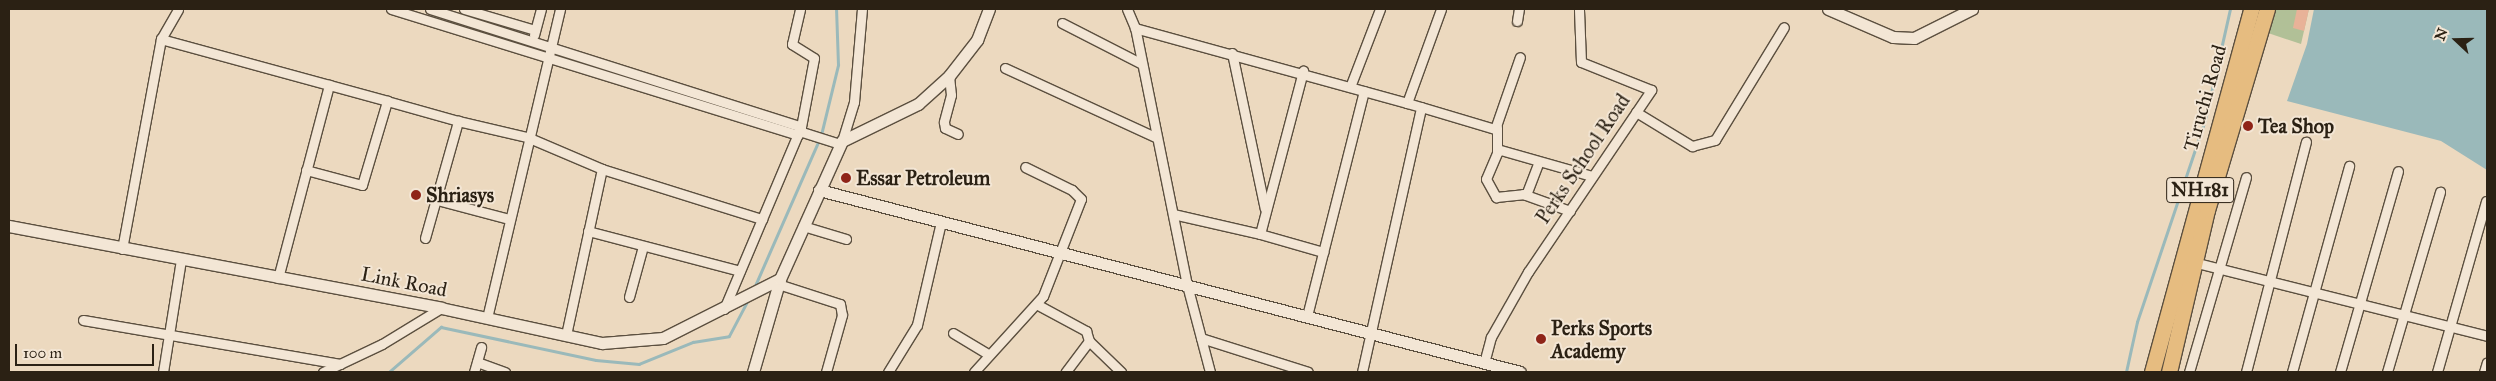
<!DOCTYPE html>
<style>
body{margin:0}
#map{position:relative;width:2496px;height:381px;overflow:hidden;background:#ecd9bf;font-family:"IM FELL Great Primer",serif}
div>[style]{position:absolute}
.green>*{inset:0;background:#b1c097}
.water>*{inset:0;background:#9ab9ba}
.stream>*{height:2.5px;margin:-1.25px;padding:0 1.25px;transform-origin:1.25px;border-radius:1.25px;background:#9ab9ba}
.building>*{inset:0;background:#e8b298}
.roads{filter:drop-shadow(1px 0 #5b4f3f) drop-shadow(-1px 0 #5b4f3f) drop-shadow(0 1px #5b4f3f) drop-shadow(0 -1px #5b4f3f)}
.street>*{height:9px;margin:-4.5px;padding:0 4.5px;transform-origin:4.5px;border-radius:4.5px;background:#f3e6d5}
.secondary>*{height:11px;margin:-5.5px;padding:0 5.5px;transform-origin:5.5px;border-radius:5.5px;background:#f3e6d5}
.highway>*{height:15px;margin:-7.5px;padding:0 7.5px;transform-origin:7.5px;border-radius:7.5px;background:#e6bc80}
.dots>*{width:14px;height:14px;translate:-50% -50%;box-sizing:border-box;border:2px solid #f3e6d5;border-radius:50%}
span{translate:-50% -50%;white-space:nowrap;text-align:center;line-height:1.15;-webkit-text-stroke:4px #f3e6d5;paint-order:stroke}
.shield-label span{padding:1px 4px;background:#f3e6d5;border:1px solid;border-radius:4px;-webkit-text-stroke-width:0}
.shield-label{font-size:19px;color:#2b2114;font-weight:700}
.street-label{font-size:20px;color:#2b2114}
.poi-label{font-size:20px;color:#2b2114;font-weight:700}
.left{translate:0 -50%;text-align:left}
.frame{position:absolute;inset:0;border:10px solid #2b2114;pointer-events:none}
.north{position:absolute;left:2431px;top:15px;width:50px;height:50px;-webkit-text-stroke:4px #f3e6d5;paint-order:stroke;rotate:291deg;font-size:14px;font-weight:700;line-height:20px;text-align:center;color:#2b2114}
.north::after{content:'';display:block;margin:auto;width:18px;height:22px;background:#2b2114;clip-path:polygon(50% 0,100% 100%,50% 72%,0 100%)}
.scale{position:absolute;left:15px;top:344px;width:139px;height:22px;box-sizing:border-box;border:2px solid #2b2114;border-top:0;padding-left:6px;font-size:15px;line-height:18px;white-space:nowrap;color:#2b2114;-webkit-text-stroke:4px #f3e6d5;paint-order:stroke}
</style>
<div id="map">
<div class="green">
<i style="clip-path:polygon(2274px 9px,2309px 9px,2301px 44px,2268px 33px)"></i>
</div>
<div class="water">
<i style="clip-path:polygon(2314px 9px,2487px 9px,2487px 170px,2441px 141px,2287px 101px,2307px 44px)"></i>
</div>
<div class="stream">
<i style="left:821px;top:135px;width:72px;rotate:-76.3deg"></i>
<i style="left:838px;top:65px;width:56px;rotate:-92deg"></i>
<i style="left:754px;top:288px;width:162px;rotate:-66.3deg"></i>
<i style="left:389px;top:372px;width:69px;rotate:-40.9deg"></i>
<i style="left:441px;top:327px;width:158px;rotate:12deg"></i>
<i style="left:596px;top:360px;width:43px;rotate:5.3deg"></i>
<i style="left:639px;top:364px;width:58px;rotate:-22.2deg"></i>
<i style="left:693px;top:342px;width:36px;rotate:-9deg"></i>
<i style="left:729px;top:336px;width:41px;rotate:-62.2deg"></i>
<i style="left:2126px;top:372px;width:51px;rotate:-77.6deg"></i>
<i style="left:2137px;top:322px;width:213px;rotate:-71.4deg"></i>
<i style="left:2205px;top:120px;width:114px;rotate:-77.3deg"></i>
</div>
<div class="building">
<i style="clip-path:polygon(2297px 9px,2309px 9px,2304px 31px,2293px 28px)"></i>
</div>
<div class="roads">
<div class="street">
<i style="left:391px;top:9px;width:426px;rotate:17.2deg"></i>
<i style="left:430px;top:9px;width:389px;rotate:17.6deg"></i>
<i style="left:464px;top:9px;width:74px;rotate:16.5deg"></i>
<i style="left:1127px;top:9px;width:21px;rotate:67deg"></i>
<i style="left:1517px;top:21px;width:12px;rotate:-81deg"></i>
<i style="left:1062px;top:23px;width:90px;rotate:27.1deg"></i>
<i style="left:534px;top:35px;width:27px;rotate:-75deg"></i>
<i style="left:161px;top:39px;width:234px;rotate:15.3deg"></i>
<i style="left:1232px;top:53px;width:159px;rotate:78.1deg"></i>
<i style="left:1005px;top:68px;width:167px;rotate:24.7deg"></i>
<i style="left:949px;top:76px;width:19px;rotate:84deg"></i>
<i style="left:951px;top:95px;width:28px;rotate:105deg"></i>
<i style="left:944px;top:122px;width:6px;rotate:81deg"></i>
<i style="left:945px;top:128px;width:14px;rotate:25deg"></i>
<i style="left:1350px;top:87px;width:84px;rotate:-69deg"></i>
<i style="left:1421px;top:107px;width:77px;rotate:16.6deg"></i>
<i style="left:1495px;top:129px;width:76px;rotate:-70.9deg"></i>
<i style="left:1636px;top:112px;width:66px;rotate:31.3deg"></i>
<i style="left:1692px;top:146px;width:24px;rotate:-15deg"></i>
<i style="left:1715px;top:140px;width:132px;rotate:-58.6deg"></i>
<i style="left:1497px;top:127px;width:26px;rotate:90deg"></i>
<i style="left:1497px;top:153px;width:28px;rotate:113deg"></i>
<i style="left:1486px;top:179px;width:21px;rotate:61deg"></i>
<i style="left:1496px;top:197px;width:27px;rotate:-6deg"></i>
<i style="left:1523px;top:194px;width:50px;rotate:19.9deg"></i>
<i style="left:799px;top:131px;width:43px;rotate:17.6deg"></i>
<i style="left:842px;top:141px;width:41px;rotate:-72.9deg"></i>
<i style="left:854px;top:102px;width:93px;rotate:-85.1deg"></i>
<i style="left:1497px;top:149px;width:99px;rotate:15.9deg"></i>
<i style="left:306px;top:170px;width:58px;rotate:15deg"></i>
<i style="left:362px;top:185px;width:88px;rotate:-73.4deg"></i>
<i style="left:387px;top:101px;width:74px;rotate:15.7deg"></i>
<i style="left:1526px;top:195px;width:34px;rotate:-69deg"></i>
<i style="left:437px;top:200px;width:74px;rotate:14.8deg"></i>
<i style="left:1173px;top:214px;width:89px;rotate:12.9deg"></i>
<i style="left:1260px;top:234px;width:169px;rotate:-75.2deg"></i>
<i style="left:803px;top:226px;width:45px;rotate:16.8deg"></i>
<i style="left:588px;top:231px;width:157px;rotate:14.7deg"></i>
<i style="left:1260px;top:234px;width:66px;rotate:15.9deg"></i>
<i style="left:425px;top:238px;width:122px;rotate:-74.2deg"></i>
<i style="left:458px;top:121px;width:71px;rotate:13.1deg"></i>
<i style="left:527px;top:137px;width:82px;rotate:23.1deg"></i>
<i style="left:602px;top:169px;width:168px;rotate:17.4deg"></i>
<i style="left:122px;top:249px;width:214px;rotate:-79.5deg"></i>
<i style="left:161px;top:39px;width:34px;rotate:-60deg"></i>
<i style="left:2193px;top:262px;width:303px;rotate:14.1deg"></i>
<i style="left:278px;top:278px;width:200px;rotate:-75.2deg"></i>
<i style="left:778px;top:284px;width:65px;rotate:17.9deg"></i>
<i style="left:840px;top:304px;width:11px;rotate:80deg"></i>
<i style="left:842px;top:315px;width:59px;rotate:105.7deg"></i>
<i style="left:629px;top:297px;width:53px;rotate:-74.6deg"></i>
<i style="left:1038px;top:305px;width:55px;rotate:28.4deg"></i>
<i style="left:1086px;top:331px;width:10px;rotate:73deg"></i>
<i style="left:1089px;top:341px;width:39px;rotate:127deg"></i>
<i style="left:724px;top:309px;width:198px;rotate:-67.1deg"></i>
<i style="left:801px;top:127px;width:70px;rotate:-79.3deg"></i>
<i style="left:814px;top:58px;width:26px;rotate:-148deg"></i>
<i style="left:792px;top:44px;width:36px;rotate:-77deg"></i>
<i style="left:1307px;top:316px;width:232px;rotate:-75.8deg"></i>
<i style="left:487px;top:318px;width:318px;rotate:-76.7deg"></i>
<i style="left:83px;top:320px;width:261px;rotate:9.7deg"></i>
<i style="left:953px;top:333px;width:41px;rotate:31deg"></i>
<i style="left:566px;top:335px;width:170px;rotate:-77.8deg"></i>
<i style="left:1201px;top:338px;width:112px;rotate:17.6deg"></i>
<i style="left:1089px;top:341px;width:45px;rotate:44.1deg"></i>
<i style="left:477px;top:362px;width:30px;rotate:20deg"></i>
<i style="left:1484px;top:363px;width:27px;rotate:-75deg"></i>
<i style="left:1491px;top:337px;width:75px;rotate:-60.4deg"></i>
<i style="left:1528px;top:272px;width:220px;rotate:-55.9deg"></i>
<i style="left:1651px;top:90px;width:75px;rotate:-158.2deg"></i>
<i style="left:1581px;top:62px;width:53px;rotate:-92.2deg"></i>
<i style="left:163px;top:372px;width:113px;rotate:-80.9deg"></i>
<i style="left:323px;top:372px;width:65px;rotate:-25.4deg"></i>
<i style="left:382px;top:344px;width:69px;rotate:-31.4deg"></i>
<i style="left:474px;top:372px;width:26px;rotate:-74deg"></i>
<i style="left:888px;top:372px;width:55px;rotate:-58.3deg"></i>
<i style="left:917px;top:325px;width:106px;rotate:-76.9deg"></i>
<i style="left:974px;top:372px;width:103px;rotate:-47.8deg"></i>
<i style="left:1043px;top:296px;width:104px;rotate:-68.6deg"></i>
<i style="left:1081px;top:199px;width:13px;rotate:-135deg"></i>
<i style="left:1072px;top:190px;width:52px;rotate:-153.9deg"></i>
<i style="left:1210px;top:372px;width:90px;rotate:-104.8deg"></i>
<i style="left:1187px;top:285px;width:262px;rotate:-101.4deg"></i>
<i style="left:1135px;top:28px;width:282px;rotate:15.4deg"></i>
<i style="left:1362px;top:372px;width:271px;rotate:-77.4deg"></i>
<i style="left:1421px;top:107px;width:15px;rotate:-164deg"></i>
<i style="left:1407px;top:103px;width:100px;rotate:-70.1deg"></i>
<i style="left:2189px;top:372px;width:203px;rotate:-73.7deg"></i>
<i style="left:2246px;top:372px;width:238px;rotate:-75.4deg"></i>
<i style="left:2292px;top:372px;width:214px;rotate:-74.5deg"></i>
<i style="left:2340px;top:372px;width:209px;rotate:-73.9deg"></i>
<i style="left:2387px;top:372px;width:188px;rotate:-73.6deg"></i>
<i style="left:2437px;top:372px;width:178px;rotate:-74deg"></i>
<i style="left:2484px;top:372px;width:10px;rotate:-73deg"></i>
</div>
<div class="secondary">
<i style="left:1828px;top:9px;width:71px;rotate:23.3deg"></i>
<i style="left:1893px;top:37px;width:21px;rotate:3deg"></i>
<i style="left:1914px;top:38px;width:65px;rotate:-26.6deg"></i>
<i style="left:819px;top:190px;width:724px;rotate:14.55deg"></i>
<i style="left:9px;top:226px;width:440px;rotate:10.7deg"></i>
<i style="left:441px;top:308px;width:165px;rotate:12.3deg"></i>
<i style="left:602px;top:343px;width:61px;rotate:-4.7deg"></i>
<i style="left:663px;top:338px;width:131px;rotate:-26.8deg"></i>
<i style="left:753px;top:372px;width:97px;rotate:-73.8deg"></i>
<i style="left:780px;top:279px;width:151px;rotate:-65.8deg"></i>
<i style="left:842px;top:141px;width:85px;rotate:-26deg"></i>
<i style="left:918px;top:104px;width:42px;rotate:-42.1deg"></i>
<i style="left:949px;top:76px;width:46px;rotate:-52.1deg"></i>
<i style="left:977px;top:40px;width:33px;rotate:-69deg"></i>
</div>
<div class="highway">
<i style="left:2152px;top:372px;width:376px;rotate:-74.7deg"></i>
<i style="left:2169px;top:372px;width:166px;rotate:-76.8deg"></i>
<i style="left:2207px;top:210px;width:210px;rotate:-73.4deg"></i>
</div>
</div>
<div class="dots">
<i style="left:2248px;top:126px;background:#8f2418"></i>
<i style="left:846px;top:178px;background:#8f2418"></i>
<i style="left:416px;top:195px;background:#8f2418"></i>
<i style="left:1541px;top:339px;background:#8f2418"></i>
</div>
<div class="shield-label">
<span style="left:2200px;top:190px">NH181</span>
</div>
<div class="street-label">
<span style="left:2205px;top:98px;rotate:-74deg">Tiruchi Road</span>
<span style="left:1583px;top:159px;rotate:-56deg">Perks School Road</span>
<span style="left:404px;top:282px;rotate:11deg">Link Road</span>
</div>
<div class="poi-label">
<span class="left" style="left:2258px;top:126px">Tea Shop</span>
<span class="left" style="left:856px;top:178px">Essar Petroleum</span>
<span class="left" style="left:426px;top:195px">Shriasys</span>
<span class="left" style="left:1551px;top:340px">Perks Sports<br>Academy</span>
</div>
<div class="frame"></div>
<div class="north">N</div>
<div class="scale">100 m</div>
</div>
